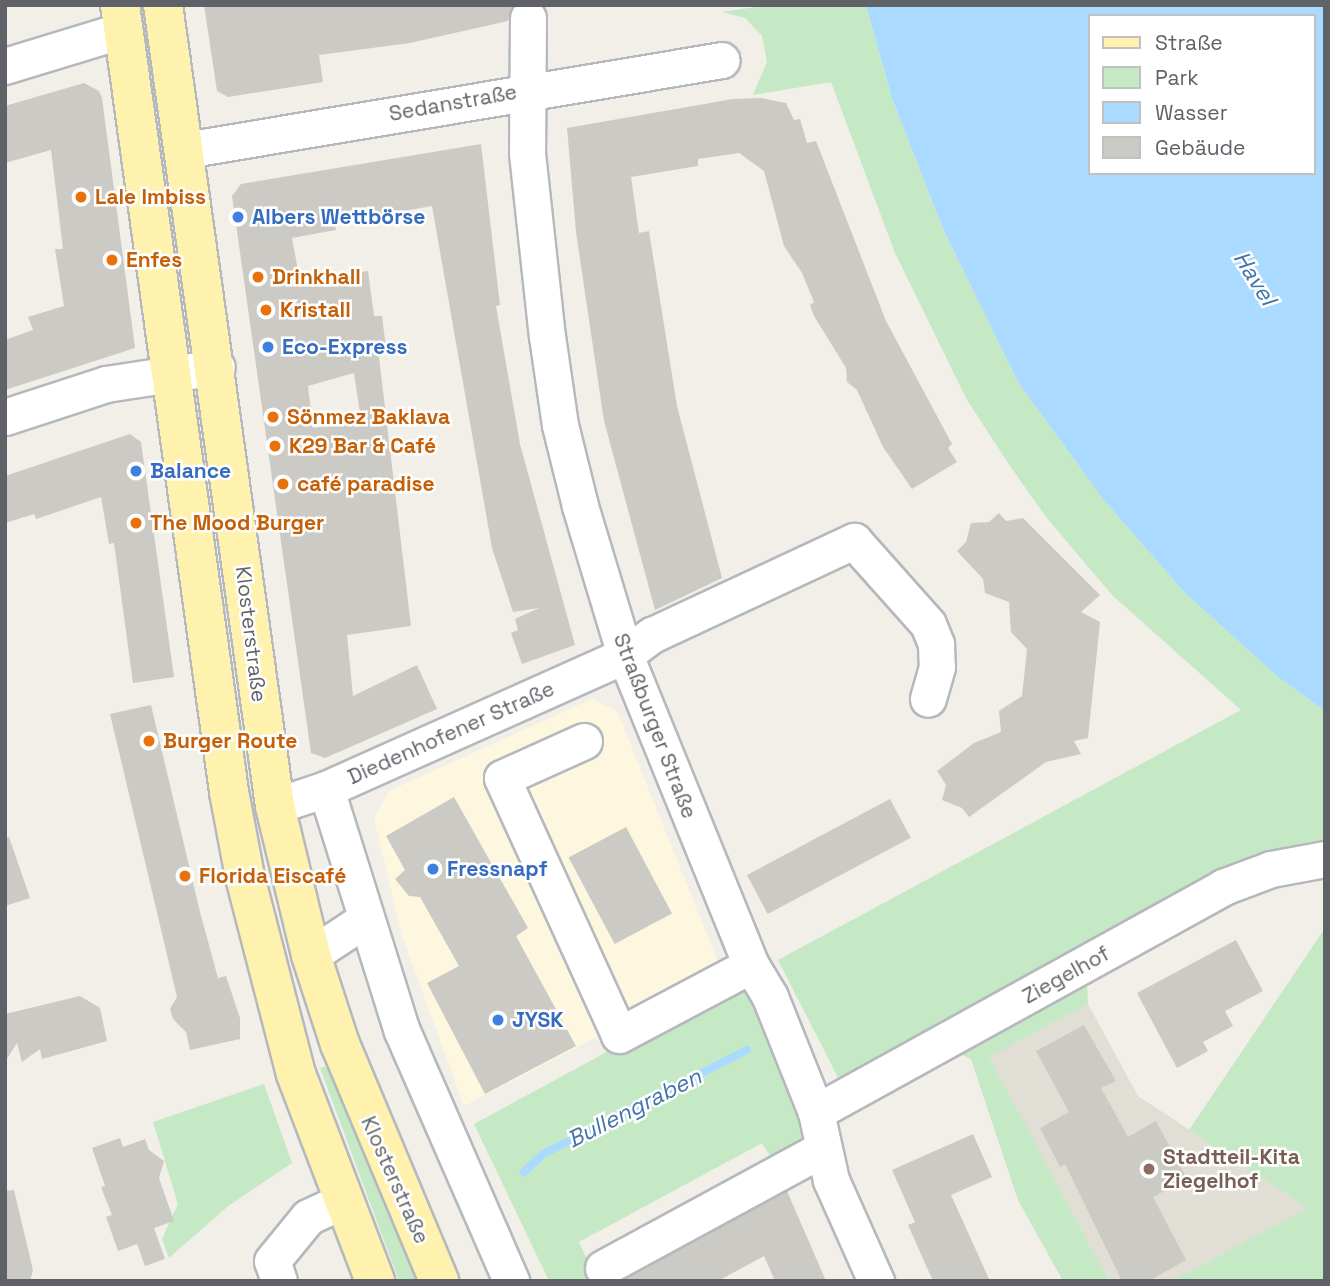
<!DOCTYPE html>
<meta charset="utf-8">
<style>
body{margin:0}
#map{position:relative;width:1330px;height:1286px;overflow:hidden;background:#f1efe8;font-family:"Space Grotesk",sans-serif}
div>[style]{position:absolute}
.commercial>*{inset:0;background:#fef7e0}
.education>*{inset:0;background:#e1ded6}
.green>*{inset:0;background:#c5e8c5}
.water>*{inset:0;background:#aadaff}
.stream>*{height:8px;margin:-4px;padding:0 4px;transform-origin:4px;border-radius:4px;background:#aadaff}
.building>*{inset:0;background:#cccac5;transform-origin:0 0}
.roads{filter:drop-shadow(2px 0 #b5b8bc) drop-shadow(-2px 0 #b5b8bc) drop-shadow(0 2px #b5b8bc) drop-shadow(0 -2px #b5b8bc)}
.minor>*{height:35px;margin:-17.5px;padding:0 17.5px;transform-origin:17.5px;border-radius:17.5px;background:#fff}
.major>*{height:38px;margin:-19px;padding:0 19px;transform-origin:19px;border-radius:19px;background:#fff2af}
.dots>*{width:19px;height:19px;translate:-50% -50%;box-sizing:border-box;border:4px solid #fff;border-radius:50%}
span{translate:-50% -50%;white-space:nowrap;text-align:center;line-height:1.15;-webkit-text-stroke:5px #fff;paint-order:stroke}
.street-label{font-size:21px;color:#5f6368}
.food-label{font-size:21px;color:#c56008;font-weight:700}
.left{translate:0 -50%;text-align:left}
.shop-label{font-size:21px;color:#366cbe;font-weight:700}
.education-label{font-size:21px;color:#785e54;font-weight:700}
.water-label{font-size:23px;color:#4174aa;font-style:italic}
.frame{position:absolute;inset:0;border:7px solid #5f6368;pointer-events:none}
.legend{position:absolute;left:1088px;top:14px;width:228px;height:161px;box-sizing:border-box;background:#fff;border:2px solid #bfc1c3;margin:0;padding:9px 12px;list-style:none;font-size:21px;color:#5f6368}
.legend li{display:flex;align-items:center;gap:14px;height:35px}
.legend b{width:35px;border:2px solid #bfc1c3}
</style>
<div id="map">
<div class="commercial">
<i style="clip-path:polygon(592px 699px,617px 711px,722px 972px,464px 1106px,402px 935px,374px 819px,389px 791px)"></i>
</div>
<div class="education">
<i style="clip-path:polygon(1088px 1004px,1138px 1096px,1309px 1208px,1172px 1281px,1109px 1281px,988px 1057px)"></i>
</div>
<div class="green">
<i style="clip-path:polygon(769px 5px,866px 5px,892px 98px,943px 229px,1018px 382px,1103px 499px,1185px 593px,1278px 677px,1325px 711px,1325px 861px,1291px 867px,1087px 982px,1088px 1004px,989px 1057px,1109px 1281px,1063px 1281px,1018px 1200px,971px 1059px,958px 1053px,855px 1111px,778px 960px,1241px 710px,1112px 595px,1046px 517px,1010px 466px,967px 400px,895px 253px,831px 82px,753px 95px,767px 62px,762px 36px,745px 18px,722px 12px)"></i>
<i style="clip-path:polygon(1325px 928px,1325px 1281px,1172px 1281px,1308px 1208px,1189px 1130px)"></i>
<i style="clip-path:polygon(749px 983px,804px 1107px,804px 1143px,773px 1161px,762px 1143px,579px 1242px,591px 1268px,585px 1279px,549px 1281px,474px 1124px,732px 984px)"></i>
<i style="clip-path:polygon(330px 1065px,422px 1281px,399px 1281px,320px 1068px)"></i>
<i style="clip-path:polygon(264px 1084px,292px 1163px,227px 1207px,169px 1258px,162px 1239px,178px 1204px,153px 1122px)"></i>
</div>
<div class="water">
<i style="clip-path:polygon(evenodd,866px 5px,1325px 5px,1325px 711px,1278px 677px,1185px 593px,1103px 499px,1018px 382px,943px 229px,892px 98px,866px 5px,1090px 16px,1314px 16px,1314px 173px,1090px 173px,1090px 16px)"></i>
</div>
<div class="stream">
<i style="left:524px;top:1172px;width:26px;rotate:-43deg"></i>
<i style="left:543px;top:1154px;width:229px;rotate:-27deg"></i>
</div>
<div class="building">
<i style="clip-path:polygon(204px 5px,513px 5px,508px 21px,410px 43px,319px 55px,323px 82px,228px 97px,217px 91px)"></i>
<i style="clip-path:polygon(84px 83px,99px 91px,102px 98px,135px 348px,5px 390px,5px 340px,33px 330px,28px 317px,64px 306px,55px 249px,63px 249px,51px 150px,5px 163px,5px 106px)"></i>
<i style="clip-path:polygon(761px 98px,786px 103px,794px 120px,800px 119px,807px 143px,816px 141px,886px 321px,952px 444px,948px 448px,957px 462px,912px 489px,883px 447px,857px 390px,847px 382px,846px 368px,814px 316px,810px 305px,814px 302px,802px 273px,784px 246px,764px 171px,739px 153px,698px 159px,698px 166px,631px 177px,639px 233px,649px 231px,677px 406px,722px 578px,655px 610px,604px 421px,576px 232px,567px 128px,733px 99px)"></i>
<i style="clip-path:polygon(evenodd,481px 144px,500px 305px,496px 306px,520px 444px,575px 645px,522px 664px,511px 633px,518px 630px,515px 619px,539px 608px,513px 612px,492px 548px,432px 206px,335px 223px,336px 230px,292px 238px,300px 281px,368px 271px,374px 316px,382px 316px,386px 348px,378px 349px,411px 626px,347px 635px,353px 696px,417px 665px,437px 709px,325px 758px,311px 753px,232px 196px,241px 184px,481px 144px,354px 373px,361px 420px,313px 428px,308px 386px,354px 373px)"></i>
<i style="clip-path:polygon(130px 434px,141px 442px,174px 677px,133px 683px,114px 543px,109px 544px,101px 497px,36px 519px,34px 514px,5px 523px,5px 476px)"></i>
<i style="clip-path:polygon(999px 513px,1006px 521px,1023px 518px,1100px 595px,1081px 612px,1100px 622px,1088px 738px,1074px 741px,1081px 754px,1046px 762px,969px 817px,962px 808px,942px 800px,946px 785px,937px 771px,974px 743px,1001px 732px,999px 711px,1022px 696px,1027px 649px,1011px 632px,1009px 602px,985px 593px,983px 579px,957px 551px,966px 542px,971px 523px,989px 522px)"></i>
<i style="clip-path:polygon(151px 705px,200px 912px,218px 978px,226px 976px,240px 1018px,240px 1039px,190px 1050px,186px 1032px,173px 1019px,170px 1009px,177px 997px,110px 714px)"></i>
<i style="clip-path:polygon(454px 797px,528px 928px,516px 936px,576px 1046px,485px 1094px,427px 983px,459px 966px,420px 897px,409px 896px,395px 879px,405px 870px,386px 836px)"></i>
<i style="left:890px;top:799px;width:44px;height:162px;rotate:62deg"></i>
<i style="left:626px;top:827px;width:98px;height:65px;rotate:62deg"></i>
<i style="clip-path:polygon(9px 837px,30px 898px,5px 906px,5px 838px)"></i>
<i style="clip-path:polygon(1236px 940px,1263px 991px,1225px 1011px,1233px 1026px,1203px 1042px,1208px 1051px,1177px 1068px,1137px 993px)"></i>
<i style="clip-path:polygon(80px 996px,100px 1008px,107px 1041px,42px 1059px,40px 1049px,22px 1062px,17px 1043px,5px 1062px,5px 1014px)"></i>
<i style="clip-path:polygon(1084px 1025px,1116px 1081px,1101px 1088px,1128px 1137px,1156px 1121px,1187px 1179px,1153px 1197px,1186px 1260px,1149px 1281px,1122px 1281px,1065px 1164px,1060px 1167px,1040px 1128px,1069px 1112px,1036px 1051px)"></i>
<i style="clip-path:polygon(973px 1134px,992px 1177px,951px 1195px,990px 1281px,933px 1281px,908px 1225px,915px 1222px,892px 1170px)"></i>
<i style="clip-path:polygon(120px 1138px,123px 1147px,145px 1139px,149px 1150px,164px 1161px,159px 1178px,174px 1221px,154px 1228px,165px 1259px,145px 1266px,137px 1244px,118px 1251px,106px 1217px,112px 1215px,101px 1187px,105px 1186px,92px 1148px)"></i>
<i style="clip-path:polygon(14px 1190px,33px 1270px,30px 1281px,5px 1281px,5px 1191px)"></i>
<i style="clip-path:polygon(787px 1191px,826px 1281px,775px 1281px,764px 1256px,718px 1281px,622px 1281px)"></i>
</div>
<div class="roads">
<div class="minor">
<i style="left:528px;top:18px;width:135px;rotate:90.4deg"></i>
<i style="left:527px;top:153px;width:184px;rotate:83.8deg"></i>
<i style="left:547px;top:336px;width:90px;rotate:81.7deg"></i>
<i style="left:560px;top:425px;width:83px;rotate:76.1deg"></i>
<i style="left:580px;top:506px;width:156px;rotate:73.2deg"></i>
<i style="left:625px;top:655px;width:335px;rotate:67.9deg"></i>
<i style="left:751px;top:965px;width:37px;rotate:59deg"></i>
<i style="left:770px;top:997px;width:124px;rotate:68.2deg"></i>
<i style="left:816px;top:1112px;width:70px;rotate:77.6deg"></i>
<i style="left:831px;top:1180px;width:111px;rotate:66deg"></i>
<i style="left:5px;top:66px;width:123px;rotate:-17deg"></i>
<i style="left:185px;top:150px;width:544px;rotate:-9.51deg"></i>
<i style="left:5px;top:417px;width:106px;rotate:-18.1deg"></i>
<i style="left:106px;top:384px;width:112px;rotate:-8.7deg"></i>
<i style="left:584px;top:741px;width:90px;rotate:155.7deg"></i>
<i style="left:502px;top:778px;width:282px;rotate:65.5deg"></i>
<i style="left:619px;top:1035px;width:149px;rotate:-27.9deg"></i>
<i style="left:326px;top:789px;width:254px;rotate:72.6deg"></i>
<i style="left:402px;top:1031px;width:273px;rotate:66.4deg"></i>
<i style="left:275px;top:806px;width:54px;rotate:-18.4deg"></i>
<i style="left:326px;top:789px;width:328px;rotate:-24.1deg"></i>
<i style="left:625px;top:655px;width:34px;rotate:-37deg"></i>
<i style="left:652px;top:635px;width:223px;rotate:-25deg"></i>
<i style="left:854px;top:541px;width:111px;rotate:48.3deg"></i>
<i style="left:928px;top:624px;width:22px;rotate:68deg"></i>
<i style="left:936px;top:644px;width:23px;rotate:88deg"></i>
<i style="left:937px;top:667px;width:33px;rotate:106deg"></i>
<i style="left:311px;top:955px;width:64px;rotate:-33.4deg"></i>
<i style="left:816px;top:1112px;width:465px;rotate:-28.9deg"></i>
<i style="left:1223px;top:887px;width:51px;rotate:-20.6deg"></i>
<i style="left:1271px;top:869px;width:55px;rotate:-10.5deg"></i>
<i style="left:603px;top:1268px;width:249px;rotate:-28.5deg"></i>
<i style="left:279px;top:1281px;width:21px;rotate:-109deg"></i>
<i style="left:272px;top:1261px;width:57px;rotate:-50.7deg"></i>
<i style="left:308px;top:1217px;width:38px;rotate:-25deg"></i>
</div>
<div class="major">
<i style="left:120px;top:5px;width:795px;rotate:82.11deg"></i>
<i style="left:229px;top:792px;width:86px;rotate:79.3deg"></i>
<i style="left:245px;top:877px;width:203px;rotate:75.5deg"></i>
<i style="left:296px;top:1074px;width:222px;rotate:69.1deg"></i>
<i style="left:163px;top:5px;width:809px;rotate:82.04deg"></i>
<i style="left:275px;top:806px;width:153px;rotate:76.4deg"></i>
<i style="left:311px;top:955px;width:94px;rotate:72deg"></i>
<i style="left:340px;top:1044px;width:257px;rotate:67.3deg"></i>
</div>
</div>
<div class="dots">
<i style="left:81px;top:197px;background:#e8710a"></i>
<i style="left:238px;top:217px;background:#3f7fe0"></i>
<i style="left:112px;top:260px;background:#e8710a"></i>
<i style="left:258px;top:277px;background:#e8710a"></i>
<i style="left:266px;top:310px;background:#e8710a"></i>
<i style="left:268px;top:347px;background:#3f7fe0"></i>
<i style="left:273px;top:417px;background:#e8710a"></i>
<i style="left:275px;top:446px;background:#e8710a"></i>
<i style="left:136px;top:471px;background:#3f7fe0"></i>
<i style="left:283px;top:484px;background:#e8710a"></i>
<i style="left:136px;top:523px;background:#e8710a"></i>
<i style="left:149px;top:741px;background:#e8710a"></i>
<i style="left:433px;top:869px;background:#3f7fe0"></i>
<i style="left:185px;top:876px;background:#e8710a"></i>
<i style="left:498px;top:1020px;background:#3f7fe0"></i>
<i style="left:1149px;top:1169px;background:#8d6e63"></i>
</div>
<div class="street-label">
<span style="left:453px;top:103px;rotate:-10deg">Sedanstraße</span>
<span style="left:251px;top:634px;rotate:83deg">Klosterstraße</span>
<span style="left:655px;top:726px;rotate:69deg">Straßburger Straße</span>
<span style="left:451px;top:733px;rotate:-24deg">Diedenhofener Straße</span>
<span style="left:1066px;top:975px;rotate:-29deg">Ziegelhof</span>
<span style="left:395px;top:1180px;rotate:66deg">Klosterstraße</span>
</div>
<div class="food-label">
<span class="left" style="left:95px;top:197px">Lale Imbiss</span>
<span class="left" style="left:126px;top:260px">Enfes</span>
<span class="left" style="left:272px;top:277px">Drinkhall</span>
<span class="left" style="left:280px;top:310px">Kristall</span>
<span class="left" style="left:287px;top:417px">Sönmez Baklava</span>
<span class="left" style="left:289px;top:446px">K29 Bar &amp; Café</span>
<span class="left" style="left:297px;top:484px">café paradise</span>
<span class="left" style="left:150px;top:523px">The Mood Burger</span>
<span class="left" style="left:163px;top:741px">Burger Route</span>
<span class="left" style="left:199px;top:876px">Florida Eiscafé</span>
</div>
<div class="shop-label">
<span class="left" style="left:252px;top:217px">Albers Wettbörse</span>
<span class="left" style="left:282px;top:347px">Eco-Express</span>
<span class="left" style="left:150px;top:471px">Balance</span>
<span class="left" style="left:447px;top:869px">Fressnapf</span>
<span class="left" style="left:512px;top:1020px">JYSK</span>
</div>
<div class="education-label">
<span class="left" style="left:1163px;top:1169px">Stadtteil-Kita<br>Ziegelhof</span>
</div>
<div class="water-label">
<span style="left:1255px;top:278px;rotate:58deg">Havel</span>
<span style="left:634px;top:1108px;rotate:-27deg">Bullengraben</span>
</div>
<div class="frame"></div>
<ul class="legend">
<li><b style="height:9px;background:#fff2af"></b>Straße</li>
<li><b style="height:19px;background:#c5e8c5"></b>Park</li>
<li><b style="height:19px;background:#aadaff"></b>Wasser</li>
<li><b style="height:19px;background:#cccac5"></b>Gebäude</li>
</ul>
</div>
